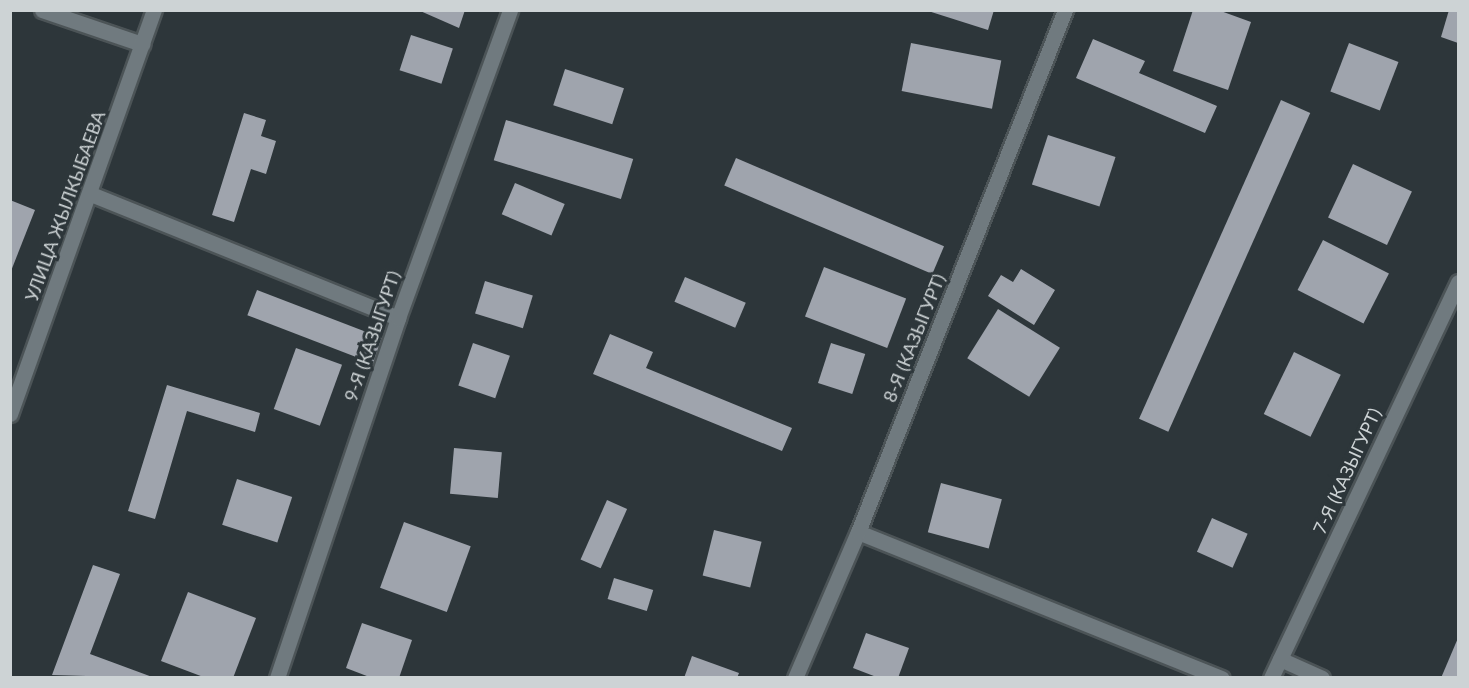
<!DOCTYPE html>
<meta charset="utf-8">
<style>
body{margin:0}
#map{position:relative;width:1469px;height:688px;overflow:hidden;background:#2d363a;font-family:Lato,sans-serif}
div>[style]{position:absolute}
.building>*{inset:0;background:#9fa4ad;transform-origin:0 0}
.roads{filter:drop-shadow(2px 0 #4c5457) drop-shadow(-2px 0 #4c5457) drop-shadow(0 2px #4c5457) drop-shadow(0 -2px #4c5457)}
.street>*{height:15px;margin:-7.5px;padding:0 7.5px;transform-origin:7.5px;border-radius:7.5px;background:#707a7f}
.secondary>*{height:15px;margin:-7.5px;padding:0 7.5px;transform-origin:7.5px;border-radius:7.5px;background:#707a7f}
span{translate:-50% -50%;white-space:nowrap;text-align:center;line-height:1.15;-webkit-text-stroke:6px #2d363a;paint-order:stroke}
.street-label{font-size:18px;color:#cdd3d5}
.frame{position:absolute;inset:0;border:12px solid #cdd3d5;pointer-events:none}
</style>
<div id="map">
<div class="building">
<i style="clip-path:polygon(418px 10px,465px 10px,459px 28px)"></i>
<i style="clip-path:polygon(925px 10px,994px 10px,988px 30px)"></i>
<i style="clip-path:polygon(1193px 10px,1218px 10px,1251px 22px,1228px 90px,1173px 71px)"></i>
<i style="clip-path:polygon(1449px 10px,1458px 12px,1458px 43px,1441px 37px)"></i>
<i style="left:411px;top:35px;width:44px;height:37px;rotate:18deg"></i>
<i style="clip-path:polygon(1093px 39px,1145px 61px,1139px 73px,1217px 106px,1205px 133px,1076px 78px)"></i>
<i style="left:911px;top:43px;width:92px;height:49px;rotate:11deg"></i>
<i style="left:1349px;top:43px;width:53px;height:52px;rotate:21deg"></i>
<i style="left:565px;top:69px;width:62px;height:38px;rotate:18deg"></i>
<i style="left:1281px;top:100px;width:32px;height:349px;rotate:24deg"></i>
<i style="clip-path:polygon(244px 113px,266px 120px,261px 136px,276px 141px,266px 174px,251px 169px,234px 222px,212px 215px)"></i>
<i style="left:506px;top:120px;width:133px;height:42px;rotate:17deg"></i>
<i style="left:1048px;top:135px;width:71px;height:52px;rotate:18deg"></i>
<i style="left:736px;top:158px;width:226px;height:30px;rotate:23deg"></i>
<i style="left:1353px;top:164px;width:65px;height:59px;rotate:25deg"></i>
<i style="left:515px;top:183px;width:54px;height:34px;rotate:23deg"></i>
<i style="clip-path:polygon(10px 200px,35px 210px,11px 271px,10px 271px)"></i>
<i style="left:1323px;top:240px;width:74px;height:56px;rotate:27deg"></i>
<i style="left:824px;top:267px;width:88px;height:53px;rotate:21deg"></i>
<i style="clip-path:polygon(1021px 269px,1055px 290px,1034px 325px,988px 296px,1001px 275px,1013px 282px)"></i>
<i style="left:685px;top:277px;width:66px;height:27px;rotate:23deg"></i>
<i style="left:485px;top:281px;width:50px;height:34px;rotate:17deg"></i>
<i style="left:257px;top:290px;width:136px;height:27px;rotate:21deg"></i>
<i style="left:998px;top:309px;width:73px;height:58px;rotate:32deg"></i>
<i style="clip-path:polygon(610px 334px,653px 352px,646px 368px,792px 428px,782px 451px,593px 374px)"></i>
<i style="left:473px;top:343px;width:39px;height:45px;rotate:19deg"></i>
<i style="left:831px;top:343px;width:36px;height:42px;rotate:18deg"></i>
<i style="left:296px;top:348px;width:49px;height:65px;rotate:20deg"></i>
<i style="left:1294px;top:352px;width:52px;height:69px;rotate:26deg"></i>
<i style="clip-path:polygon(167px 385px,260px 413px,255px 432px,187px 411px,155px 519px,128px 511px)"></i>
<i style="left:454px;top:448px;width:48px;height:46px;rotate:5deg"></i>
<i style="left:237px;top:479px;width:58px;height:48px;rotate:18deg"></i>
<i style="left:941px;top:483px;width:63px;height:51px;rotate:15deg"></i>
<i style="left:607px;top:500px;width:22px;height:65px;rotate:24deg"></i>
<i style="left:1212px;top:518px;width:39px;height:37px;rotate:24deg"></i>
<i style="left:404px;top:522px;width:71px;height:70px;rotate:20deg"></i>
<i style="left:714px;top:530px;width:49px;height:47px;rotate:14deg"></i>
<i style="clip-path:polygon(93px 565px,120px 574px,90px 654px,155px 678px,52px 675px)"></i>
<i style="left:614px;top:578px;width:41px;height:22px;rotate:17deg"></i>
<i style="clip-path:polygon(188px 592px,256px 618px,233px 678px,206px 678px,161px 661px)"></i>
<i style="clip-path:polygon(362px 623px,412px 640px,399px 678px,372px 678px,346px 668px)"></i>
<i style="clip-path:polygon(866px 633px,909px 648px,898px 678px,879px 678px,853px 668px)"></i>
<i style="clip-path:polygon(1458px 638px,1458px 678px,1441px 678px)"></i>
<i style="clip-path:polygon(692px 656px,739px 673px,737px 678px,684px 678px)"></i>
</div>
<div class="roads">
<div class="street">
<i style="left:42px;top:10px;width:106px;rotate:18.8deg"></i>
<i style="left:91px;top:194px;width:331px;rotate:22deg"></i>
<i style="left:858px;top:532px;width:392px;rotate:21.9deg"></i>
<i style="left:1280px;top:659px;width:46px;rotate:24.3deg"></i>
<i style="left:277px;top:678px;width:380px;rotate:-71.4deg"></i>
<i style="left:398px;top:318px;width:328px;rotate:-70deg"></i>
<i style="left:795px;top:678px;width:159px;rotate:-66.7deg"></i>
<i style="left:858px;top:532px;width:562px;rotate:-68.37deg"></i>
<i style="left:1271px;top:678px;width:438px;rotate:-64.7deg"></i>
</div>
<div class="secondary">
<i style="left:10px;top:414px;width:429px;rotate:-70.4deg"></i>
</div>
</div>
<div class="street-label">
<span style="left:65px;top:206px;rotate:-70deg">УЛИЦА ЖЫЛКЫБАЕВА</span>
<span style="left:372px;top:336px;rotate:-71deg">9-Я (КАЗЫГУРТ)</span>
<span style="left:914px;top:338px;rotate:-68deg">8-Я (КАЗЫГУРТ)</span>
<span style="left:1347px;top:471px;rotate:-65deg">7-Я (КАЗЫГУРТ)</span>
</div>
<div class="frame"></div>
</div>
